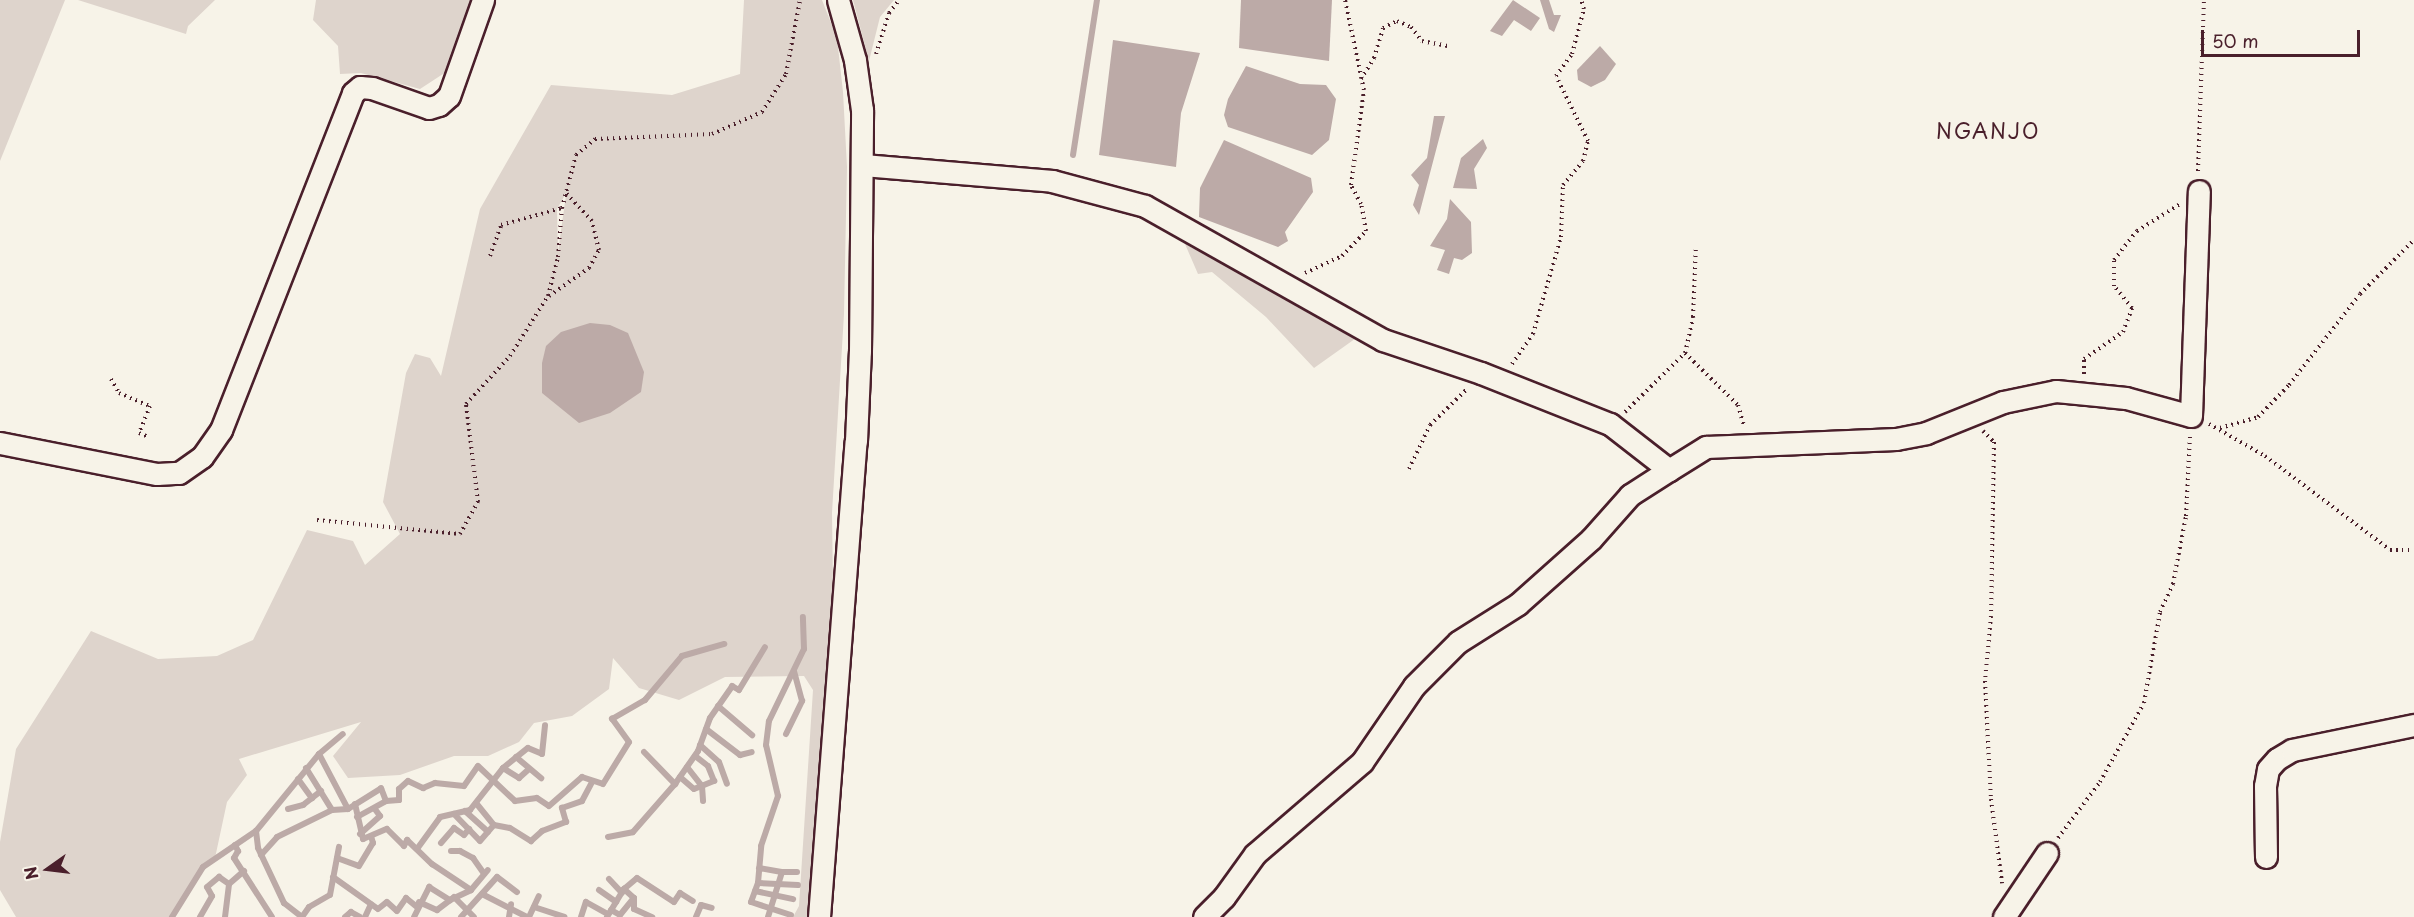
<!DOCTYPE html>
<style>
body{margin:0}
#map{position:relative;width:2414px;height:917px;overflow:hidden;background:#f7f3e8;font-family:"Playpen Sans",sans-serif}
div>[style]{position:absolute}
.green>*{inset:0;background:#ded4cc}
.water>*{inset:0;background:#bcaaa7}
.stream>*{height:6px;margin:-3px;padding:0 3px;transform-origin:3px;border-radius:3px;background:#bcaaa7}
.path>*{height:4px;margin-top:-2px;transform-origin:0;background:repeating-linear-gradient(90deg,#4a1f2b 0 1.5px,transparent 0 6px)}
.roads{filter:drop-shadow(2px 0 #4a1f2b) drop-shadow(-2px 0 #4a1f2b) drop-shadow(0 2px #4a1f2b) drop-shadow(0 -2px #4a1f2b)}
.minor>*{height:21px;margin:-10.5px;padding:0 10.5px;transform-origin:10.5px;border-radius:10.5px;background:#f7f3e8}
span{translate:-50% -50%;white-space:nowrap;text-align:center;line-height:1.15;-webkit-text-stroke:5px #f7f3e8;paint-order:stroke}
.quarter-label{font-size:21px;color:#4a1f2b;letter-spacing:1.5px}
.north{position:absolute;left:18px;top:839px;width:60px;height:60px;-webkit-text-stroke:4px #f7f3e8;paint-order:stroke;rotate:256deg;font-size:16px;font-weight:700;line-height:24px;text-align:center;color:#4a1f2b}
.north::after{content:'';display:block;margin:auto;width:21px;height:27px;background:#4a1f2b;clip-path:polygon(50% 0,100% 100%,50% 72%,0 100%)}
.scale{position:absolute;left:2201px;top:30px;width:159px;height:27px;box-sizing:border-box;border:3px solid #4a1f2b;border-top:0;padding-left:8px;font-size:18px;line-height:21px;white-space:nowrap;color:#4a1f2b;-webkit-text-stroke:4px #f7f3e8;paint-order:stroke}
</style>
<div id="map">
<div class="green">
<i style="clip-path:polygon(0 0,65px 0,0 161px)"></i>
<i style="clip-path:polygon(78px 0,215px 0,188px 26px,186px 34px)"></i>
<i style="clip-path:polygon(316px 0,471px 0,446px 72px,420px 89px,361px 73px,340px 74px,338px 46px,313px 20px)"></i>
<i style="clip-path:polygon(evenodd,744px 0,822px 0,837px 38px,843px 92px,847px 167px,844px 314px,832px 513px,833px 584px,808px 917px,793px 917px,799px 906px,813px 690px,804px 676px,725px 677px,679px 700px,639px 688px,613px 658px,609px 689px,572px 716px,534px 723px,519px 742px,488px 756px,454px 756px,400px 775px,348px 778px,333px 756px,361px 722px,239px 759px,247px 775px,227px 802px,215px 858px,193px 880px,171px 917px,16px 917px,0 890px,0 842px,16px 749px,91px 631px,158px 659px,217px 656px,253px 640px,307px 530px,353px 541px,365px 565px,400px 534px,383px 502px,406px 373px,415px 354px,430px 358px,441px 376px,480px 209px,551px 85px,672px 95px,740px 74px,744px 0,565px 195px,566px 195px,558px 252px,557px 209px,565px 195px)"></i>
<i style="clip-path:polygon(853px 0,894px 0,880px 17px,869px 61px)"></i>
<i style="clip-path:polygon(1185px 244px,1359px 336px,1314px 368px,1266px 317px,1212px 272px,1198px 274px)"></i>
</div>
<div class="water">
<i style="clip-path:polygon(1241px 0,1332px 0,1329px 61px,1239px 48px)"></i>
<i style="clip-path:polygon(1513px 0,1540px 18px,1531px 31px,1514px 20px,1502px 36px,1490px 31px)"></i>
<i style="clip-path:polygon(1540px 0,1549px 0,1554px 15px,1561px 15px,1554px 32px,1549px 29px)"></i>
<i style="clip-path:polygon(1113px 40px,1200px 53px,1181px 113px,1176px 167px,1099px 155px)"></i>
<i style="clip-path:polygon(1600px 46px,1616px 64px,1605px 80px,1591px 87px,1578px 80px,1577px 70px)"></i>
<i style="clip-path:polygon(1246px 66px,1300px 84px,1326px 85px,1336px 99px,1329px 140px,1312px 155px,1228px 127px,1224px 115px,1228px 99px)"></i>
<i style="clip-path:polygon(1434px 116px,1445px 116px,1419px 215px,1413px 205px,1419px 185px,1411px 175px,1427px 158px)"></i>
<i style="clip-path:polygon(1483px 139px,1487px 148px,1474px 169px,1477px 189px,1453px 188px,1461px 158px)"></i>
<i style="clip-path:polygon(1224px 140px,1311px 178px,1313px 192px,1285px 232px,1288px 241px,1278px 247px,1199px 217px,1200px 188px)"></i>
<i style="clip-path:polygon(1450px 199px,1471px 222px,1472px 253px,1462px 260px,1454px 258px,1449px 274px,1437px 270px,1445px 250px,1430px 246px,1447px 219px)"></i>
<i style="clip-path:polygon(590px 323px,610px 325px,628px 333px,644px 372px,641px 392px,610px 413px,579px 423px,542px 393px,542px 363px,546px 346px,561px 332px)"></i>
</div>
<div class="stream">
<i style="left:1073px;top:155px;width:157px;rotate:-81.2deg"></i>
<i style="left:718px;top:706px;width:45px;rotate:40.5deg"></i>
<i style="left:706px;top:729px;width:43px;rotate:37.4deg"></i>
<i style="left:740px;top:755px;width:12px;rotate:-14deg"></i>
<i style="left:786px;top:734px;width:37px;rotate:-64deg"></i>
<i style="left:802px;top:701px;width:30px;rotate:-105deg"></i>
<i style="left:700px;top:745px;width:25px;rotate:42deg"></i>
<i style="left:719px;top:762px;width:23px;rotate:70deg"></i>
<i style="left:644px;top:752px;width:45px;rotate:45.9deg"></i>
<i style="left:675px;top:784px;width:40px;rotate:-55.1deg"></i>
<i style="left:698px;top:751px;width:35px;rotate:-70deg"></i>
<i style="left:710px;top:718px;width:39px;rotate:-55deg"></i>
<i style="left:732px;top:686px;width:8px;rotate:30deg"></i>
<i style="left:739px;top:690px;width:50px;rotate:-58.8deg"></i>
<i style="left:319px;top:754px;width:62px;rotate:62.2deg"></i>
<i style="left:516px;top:757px;width:33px;rotate:40deg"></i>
<i style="left:687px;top:767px;width:24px;rotate:52deg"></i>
<i style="left:702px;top:786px;width:15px;rotate:86deg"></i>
<i style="left:306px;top:768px;width:49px;rotate:58.2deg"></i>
<i style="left:503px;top:768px;width:19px;rotate:32deg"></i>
<i style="left:519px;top:778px;width:12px;rotate:-42deg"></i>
<i style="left:680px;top:777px;width:18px;rotate:41deg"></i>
<i style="left:694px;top:789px;width:22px;rotate:-22deg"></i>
<i style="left:714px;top:781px;width:16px;rotate:-112deg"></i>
<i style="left:708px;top:766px;width:16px;rotate:-142deg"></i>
<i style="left:298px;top:779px;width:24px;rotate:54deg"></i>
<i style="left:476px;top:803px;width:28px;rotate:51deg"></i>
<i style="left:355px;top:804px;width:36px;rotate:77deg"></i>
<i style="left:363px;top:839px;width:26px;rotate:-23deg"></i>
<i style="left:387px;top:829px;width:24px;rotate:45deg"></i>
<i style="left:404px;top:846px;width:7px;rotate:-63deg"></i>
<i style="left:407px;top:840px;width:35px;rotate:44deg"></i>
<i style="left:432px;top:864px;width:47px;rotate:33.7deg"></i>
<i style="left:288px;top:809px;width:16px;rotate:-15deg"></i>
<i style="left:303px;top:805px;width:23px;rotate:-38deg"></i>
<i style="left:465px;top:811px;width:31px;rotate:42deg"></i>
<i style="left:454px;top:814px;width:37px;rotate:46deg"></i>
<i style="left:480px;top:841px;width:21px;rotate:-49deg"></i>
<i style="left:494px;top:825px;width:16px;rotate:11deg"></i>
<i style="left:510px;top:828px;width:25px;rotate:32deg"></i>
<i style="left:531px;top:841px;width:15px;rotate:-42deg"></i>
<i style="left:542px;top:831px;width:26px;rotate:-21deg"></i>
<i style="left:566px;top:822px;width:15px;rotate:-106deg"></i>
<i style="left:562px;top:808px;width:21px;rotate:-19deg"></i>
<i style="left:582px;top:801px;width:21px;rotate:-62deg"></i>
<i style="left:357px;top:817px;width:33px;rotate:-29deg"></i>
<i style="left:256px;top:831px;width:17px;rotate:83deg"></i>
<i style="left:258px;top:848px;width:61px;rotate:64.7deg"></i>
<i style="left:284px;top:903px;width:23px;rotate:38deg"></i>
<i style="left:302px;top:917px;width:12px;rotate:-55deg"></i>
<i style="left:309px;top:907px;width:24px;rotate:-30deg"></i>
<i style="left:330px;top:895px;width:49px;rotate:-79.4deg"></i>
<i style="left:360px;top:834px;width:27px;rotate:-42deg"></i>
<i style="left:380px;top:816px;width:9px;rotate:-126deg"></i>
<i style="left:608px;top:837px;width:25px;rotate:-11deg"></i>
<i style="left:633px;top:832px;width:64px;rotate:-48.8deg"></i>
<i style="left:441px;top:843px;width:20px;rotate:-49deg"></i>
<i style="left:454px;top:828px;width:12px;rotate:35deg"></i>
<i style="left:464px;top:835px;width:8px;rotate:-50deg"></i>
<i style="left:235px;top:845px;width:7px;rotate:63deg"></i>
<i style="left:238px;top:851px;width:8px;rotate:120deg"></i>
<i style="left:234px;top:858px;width:70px;rotate:57.2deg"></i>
<i style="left:417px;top:849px;width:39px;rotate:-54deg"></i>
<i style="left:440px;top:817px;width:31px;rotate:-13deg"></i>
<i style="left:470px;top:810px;width:53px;rotate:-51.8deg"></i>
<i style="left:503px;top:768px;width:32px;rotate:-39deg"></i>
<i style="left:528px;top:748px;width:15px;rotate:23deg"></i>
<i style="left:542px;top:754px;width:29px;rotate:-84deg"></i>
<i style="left:451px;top:851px;width:9px"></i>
<i style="left:460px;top:851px;width:15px;rotate:28deg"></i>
<i style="left:473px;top:858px;width:19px;rotate:55deg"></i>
<i style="left:261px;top:855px;width:24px;rotate:-48deg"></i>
<i style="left:277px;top:837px;width:61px;rotate:-26.1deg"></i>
<i style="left:332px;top:810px;width:16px;rotate:-4deg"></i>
<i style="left:348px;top:809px;width:39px;rotate:-32deg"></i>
<i style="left:381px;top:788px;width:14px;rotate:69deg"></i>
<i style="left:386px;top:801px;width:13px;rotate:-4deg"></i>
<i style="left:399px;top:800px;width:11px;rotate:-90deg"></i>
<i style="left:399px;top:789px;width:12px;rotate:-42deg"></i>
<i style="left:408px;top:781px;width:17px;rotate:25deg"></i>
<i style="left:423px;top:788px;width:13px;rotate:-23deg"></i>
<i style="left:435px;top:783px;width:29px;rotate:6deg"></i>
<i style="left:464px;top:786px;width:24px;rotate:-55deg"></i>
<i style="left:478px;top:766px;width:51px;rotate:43.4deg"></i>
<i style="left:515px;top:801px;width:22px;rotate:-8deg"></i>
<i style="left:537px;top:798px;width:14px;rotate:34deg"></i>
<i style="left:549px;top:806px;width:44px;rotate:-41.3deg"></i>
<i style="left:582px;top:777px;width:22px;rotate:18deg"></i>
<i style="left:603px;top:784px;width:49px;rotate:-58.2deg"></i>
<i style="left:629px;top:742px;width:29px;rotate:-126deg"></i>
<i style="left:612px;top:719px;width:38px;rotate:-30deg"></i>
<i style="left:645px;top:700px;width:57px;rotate:-49.9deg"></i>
<i style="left:682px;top:656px;width:44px;rotate:-15.9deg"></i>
<i style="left:337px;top:858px;width:23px;rotate:20deg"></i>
<i style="left:359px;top:866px;width:27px;rotate:-59deg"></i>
<i style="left:373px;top:843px;width:7px;rotate:-106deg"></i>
<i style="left:759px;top:868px;width:23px;rotate:10deg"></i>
<i style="left:333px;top:877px;width:55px;rotate:35.4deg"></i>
<i style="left:378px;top:909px;width:11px;rotate:-38deg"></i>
<i style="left:387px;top:902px;width:13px;rotate:42deg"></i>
<i style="left:397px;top:911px;width:16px;rotate:-55deg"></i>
<i style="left:406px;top:898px;width:14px;rotate:39deg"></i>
<i style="left:609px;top:879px;width:19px;rotate:47deg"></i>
<i style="left:758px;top:883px;width:40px;rotate:2.9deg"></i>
<i style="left:624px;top:889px;width:17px;rotate:-40deg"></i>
<i style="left:637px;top:878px;width:44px;rotate:33deg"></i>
<i style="left:674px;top:902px;width:11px;rotate:-56deg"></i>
<i style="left:680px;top:893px;width:15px;rotate:32deg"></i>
<i style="left:599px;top:890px;width:21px;rotate:35deg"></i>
<i style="left:755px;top:891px;width:39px;rotate:12deg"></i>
<i style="left:482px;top:894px;width:51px;rotate:27.1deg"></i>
<i style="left:419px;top:902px;width:20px;rotate:24deg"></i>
<i style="left:437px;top:910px;width:21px;rotate:-37deg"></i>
<i style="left:454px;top:897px;width:28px;rotate:45deg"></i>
<i style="left:534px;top:907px;width:32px;rotate:18deg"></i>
<i style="left:611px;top:910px;width:10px;rotate:29deg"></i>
<i style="left:620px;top:915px;width:22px;rotate:-51deg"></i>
<i style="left:791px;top:915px;width:42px;rotate:-162deg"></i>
<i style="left:751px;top:902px;width:20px;rotate:-70deg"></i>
<i style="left:758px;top:883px;width:37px;rotate:-85deg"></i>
<i style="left:761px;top:846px;width:53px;rotate:-71.2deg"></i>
<i style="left:778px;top:796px;width:52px;rotate:-103.2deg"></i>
<i style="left:766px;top:745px;width:24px;rotate:-83deg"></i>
<i style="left:769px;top:721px;width:80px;rotate:-64.1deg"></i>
<i style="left:804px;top:649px;width:32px;rotate:-92deg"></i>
<i style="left:172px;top:917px;width:59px;rotate:-58.2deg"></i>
<i style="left:203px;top:867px;width:64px;rotate:-34.2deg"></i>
<i style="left:256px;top:831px;width:99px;rotate:-50.7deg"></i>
<i style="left:319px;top:754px;width:31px;rotate:-40deg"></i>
<i style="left:200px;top:917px;width:24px;rotate:-60deg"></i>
<i style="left:212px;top:896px;width:10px;rotate:-119deg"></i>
<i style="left:207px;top:887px;width:16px;rotate:-40deg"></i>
<i style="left:219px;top:877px;width:12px;rotate:35deg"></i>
<i style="left:229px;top:884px;width:20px;rotate:-41deg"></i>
<i style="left:225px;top:917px;width:33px;rotate:-83deg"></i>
<i style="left:345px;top:917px;width:8px;rotate:-40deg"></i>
<i style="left:351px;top:912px;width:10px;rotate:29deg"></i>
<i style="left:365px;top:917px;width:14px;rotate:-65deg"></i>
<i style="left:414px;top:917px;width:34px;rotate:-63deg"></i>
<i style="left:429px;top:887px;width:25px;rotate:32deg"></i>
<i style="left:450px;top:900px;width:23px;rotate:-25deg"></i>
<i style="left:471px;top:890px;width:26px;rotate:-50deg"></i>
<i style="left:461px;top:917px;width:54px;rotate:-48deg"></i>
<i style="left:497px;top:877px;width:25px;rotate:37deg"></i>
<i style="left:509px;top:917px;width:13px;rotate:-81deg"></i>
<i style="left:529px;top:917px;width:23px;rotate:-65deg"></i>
<i style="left:581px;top:917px;width:16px;rotate:-72deg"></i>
<i style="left:586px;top:902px;width:25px;rotate:29deg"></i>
<i style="left:607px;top:917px;width:33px;rotate:-59deg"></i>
<i style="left:624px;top:889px;width:13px;rotate:42deg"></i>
<i style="left:634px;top:898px;width:11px;rotate:90deg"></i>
<i style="left:634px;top:909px;width:20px;rotate:24deg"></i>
<i style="left:696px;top:917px;width:13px;rotate:-67deg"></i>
<i style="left:701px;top:905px;width:11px;rotate:15deg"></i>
<i style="left:768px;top:917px;width:47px;rotate:-72.7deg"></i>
<i style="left:782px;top:872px;width:15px"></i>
</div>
<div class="path">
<i style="left:876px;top:54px;width:43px;rotate:-72.4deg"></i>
<i style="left:889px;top:13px;width:16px;rotate:-52deg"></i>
<i style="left:1361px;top:79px;width:25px;rotate:-58deg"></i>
<i style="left:1374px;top:58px;width:31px;rotate:-73deg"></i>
<i style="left:1383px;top:28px;width:16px;rotate:-27deg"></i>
<i style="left:1397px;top:21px;width:15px;rotate:23deg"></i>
<i style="left:1411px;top:27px;width:18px;rotate:52deg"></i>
<i style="left:1422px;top:41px;width:26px;rotate:11deg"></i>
<i style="left:2198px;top:171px;width:171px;rotate:-88deg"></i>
<i style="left:490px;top:256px;width:33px;rotate:-70deg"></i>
<i style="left:501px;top:225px;width:63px;rotate:-15.6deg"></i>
<i style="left:1305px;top:273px;width:41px;rotate:-24.7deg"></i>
<i style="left:1342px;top:256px;width:35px;rotate:-46deg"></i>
<i style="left:1366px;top:231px;width:27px;rotate:-100deg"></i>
<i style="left:1361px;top:204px;width:21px;rotate:-118deg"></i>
<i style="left:1351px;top:185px;width:96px;rotate:-82.2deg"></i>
<i style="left:1364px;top:90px;width:92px;rotate:-101.9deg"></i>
<i style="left:549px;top:296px;width:49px;rotate:-35deg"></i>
<i style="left:589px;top:268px;width:21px;rotate:-61deg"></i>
<i style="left:599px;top:250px;width:30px;rotate:-104deg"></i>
<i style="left:592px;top:221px;width:38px;rotate:-133deg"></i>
<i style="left:1685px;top:353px;width:74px;rotate:44.5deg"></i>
<i style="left:1738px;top:405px;width:22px;rotate:74deg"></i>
<i style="left:1512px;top:364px;width:37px;rotate:-55deg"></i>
<i style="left:1533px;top:334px;width:101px;rotate:-73.9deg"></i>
<i style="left:1561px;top:237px;width:52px;rotate:-87.8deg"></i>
<i style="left:1563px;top:185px;width:31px;rotate:-50deg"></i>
<i style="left:1583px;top:161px;width:21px;rotate:-76deg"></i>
<i style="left:1588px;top:141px;width:72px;rotate:-116.2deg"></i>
<i style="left:1556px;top:76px;width:27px;rotate:-54deg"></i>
<i style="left:1572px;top:54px;width:47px;rotate:-75.1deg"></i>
<i style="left:1584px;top:9px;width:9px;rotate:-108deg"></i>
<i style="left:2084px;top:374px;width:15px;rotate:-90deg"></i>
<i style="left:2084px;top:359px;width:47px;rotate:-34.7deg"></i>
<i style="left:2123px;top:332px;width:26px;rotate:-69deg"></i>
<i style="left:2132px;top:308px;width:28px;rotate:-129deg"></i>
<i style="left:2114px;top:286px;width:26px;rotate:-90deg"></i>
<i style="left:2114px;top:260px;width:37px;rotate:-52deg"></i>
<i style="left:2137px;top:231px;width:51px;rotate:-32.1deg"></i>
<i style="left:111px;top:379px;width:16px;rotate:60deg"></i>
<i style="left:119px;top:393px;width:34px;rotate:23deg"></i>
<i style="left:150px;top:406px;width:29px;rotate:112deg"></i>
<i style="left:139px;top:433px;width:8px;rotate:23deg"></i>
<i style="left:1625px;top:412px;width:84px;rotate:-44.5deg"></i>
<i style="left:1685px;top:353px;width:37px;rotate:-77deg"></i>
<i style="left:1693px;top:317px;width:71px;rotate:-87.6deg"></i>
<i style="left:2209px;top:424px;width:64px;rotate:29.7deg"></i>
<i style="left:2265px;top:456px;width:156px;rotate:36.9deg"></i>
<i style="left:2390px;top:550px;width:24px"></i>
<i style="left:2220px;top:428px;width:40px;rotate:-16deg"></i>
<i style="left:2258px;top:417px;width:45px;rotate:-45.9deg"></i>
<i style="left:2289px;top:385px;width:115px;rotate:-52deg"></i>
<i style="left:2360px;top:294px;width:76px;rotate:-45deg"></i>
<i style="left:1983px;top:431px;width:16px;rotate:45deg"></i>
<i style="left:1994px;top:442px;width:174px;rotate:91deg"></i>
<i style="left:1991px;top:616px;width:65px;rotate:95.3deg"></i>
<i style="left:1985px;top:681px;width:118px;rotate:87.1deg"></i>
<i style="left:1991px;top:799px;width:85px;rotate:82.5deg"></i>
<i style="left:1409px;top:469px;width:49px;rotate:-64.5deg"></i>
<i style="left:1430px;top:425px;width:52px;rotate:-44.2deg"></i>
<i style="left:317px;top:520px;width:144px;rotate:5.6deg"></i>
<i style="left:460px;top:534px;width:37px;rotate:-61deg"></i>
<i style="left:478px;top:502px;width:99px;rotate:-97deg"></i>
<i style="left:466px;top:404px;width:65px;rotate:-47.5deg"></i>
<i style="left:510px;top:356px;width:71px;rotate:-57.7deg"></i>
<i style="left:548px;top:296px;width:40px;rotate:-75.6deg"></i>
<i style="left:558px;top:257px;width:49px;rotate:-85.3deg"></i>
<i style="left:562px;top:208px;width:55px;rotate:-75.2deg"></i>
<i style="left:576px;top:155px;width:25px;rotate:-40deg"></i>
<i style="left:595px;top:139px;width:117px;rotate:-2.4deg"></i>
<i style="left:712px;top:134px;width:55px;rotate:-23.7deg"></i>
<i style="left:762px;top:112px;width:45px;rotate:-57.7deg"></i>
<i style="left:786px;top:74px;width:75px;rotate:-79.3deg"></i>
<i style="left:2058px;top:838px;width:70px;rotate:-53.1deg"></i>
<i style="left:2100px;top:782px;width:90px;rotate:-60.9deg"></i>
<i style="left:2144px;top:703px;width:92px;rotate:-80deg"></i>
<i style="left:2160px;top:612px;width:31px;rotate:-65deg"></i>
<i style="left:2173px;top:584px;width:69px;rotate:-79.2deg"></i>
<i style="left:2186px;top:516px;width:80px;rotate:-87.1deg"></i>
</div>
<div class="roads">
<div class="minor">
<i style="left:863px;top:165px;width:190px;rotate:4.8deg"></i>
<i style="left:1052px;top:181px;width:96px;rotate:15deg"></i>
<i style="left:1145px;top:206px;width:273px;rotate:29.4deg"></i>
<i style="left:1383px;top:340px;width:103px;rotate:18.6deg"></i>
<i style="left:1481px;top:373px;width:139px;rotate:21.6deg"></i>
<i style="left:1610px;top:424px;width:75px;rotate:37.9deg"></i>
<i style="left:1669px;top:470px;width:44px;rotate:-31.9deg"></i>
<i style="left:1706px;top:447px;width:190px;rotate:-2.4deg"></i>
<i style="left:1896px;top:439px;width:31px;rotate:-11deg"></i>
<i style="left:1926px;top:433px;width:83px;rotate:-21.9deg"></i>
<i style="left:2003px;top:402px;width:54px;rotate:-11.7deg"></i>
<i style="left:2056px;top:391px;width:70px;rotate:5.7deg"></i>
<i style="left:2126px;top:398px;width:67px;rotate:15.5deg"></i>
<i style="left:2191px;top:416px;width:225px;rotate:-88deg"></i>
<i style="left:0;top:443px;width:160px;rotate:11.2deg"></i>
<i style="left:157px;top:474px;width:22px;rotate:-3deg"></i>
<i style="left:179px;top:473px;width:28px;rotate:-35deg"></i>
<i style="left:202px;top:457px;width:33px;rotate:-55deg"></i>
<i style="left:221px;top:430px;width:362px;rotate:-68.6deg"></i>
<i style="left:353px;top:93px;width:9px;rotate:-41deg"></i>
<i style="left:360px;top:87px;width:12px;rotate:5deg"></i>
<i style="left:372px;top:88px;width:60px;rotate:19.3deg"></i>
<i style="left:429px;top:108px;width:10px;rotate:-17deg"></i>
<i style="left:439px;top:105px;width:13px;rotate:-42deg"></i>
<i style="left:449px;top:96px;width:102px;rotate:-70.5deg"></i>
<i style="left:2266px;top:857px;width:71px;rotate:-90.8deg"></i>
<i style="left:2265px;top:786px;width:17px;rotate:-80deg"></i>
<i style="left:2268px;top:769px;width:13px;rotate:-48deg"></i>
<i style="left:2277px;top:759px;width:17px;rotate:-31deg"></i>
<i style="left:2292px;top:750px;width:125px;rotate:-11.6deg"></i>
<i style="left:819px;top:917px;width:477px;rotate:-85.6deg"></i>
<i style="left:856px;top:441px;width:90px;rotate:-87.5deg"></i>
<i style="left:860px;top:351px;width:241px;rotate:-89.5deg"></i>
<i style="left:862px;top:110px;width:50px;rotate:-98deg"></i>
<i style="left:855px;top:60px;width:62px;rotate:-105.8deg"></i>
<i style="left:1204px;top:917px;width:28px;rotate:-45deg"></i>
<i style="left:1224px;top:897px;width:53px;rotate:-54.2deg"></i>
<i style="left:1255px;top:854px;width:141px;rotate:-40.7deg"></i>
<i style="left:1362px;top:762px;width:92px;rotate:-55.6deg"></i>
<i style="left:1414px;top:686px;width:62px;rotate:-45deg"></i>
<i style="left:1458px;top:642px;width:71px;rotate:-32.3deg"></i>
<i style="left:1518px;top:604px;width:98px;rotate:-41.7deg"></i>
<i style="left:1591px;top:539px;width:59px;rotate:-48.4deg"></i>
<i style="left:1630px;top:495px;width:46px;rotate:-32.7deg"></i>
<i style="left:2004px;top:917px;width:77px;rotate:-56.1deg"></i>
</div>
</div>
<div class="quarter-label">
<span style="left:1988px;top:130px">NGANJO</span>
</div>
<div class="north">N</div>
<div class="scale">50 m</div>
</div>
